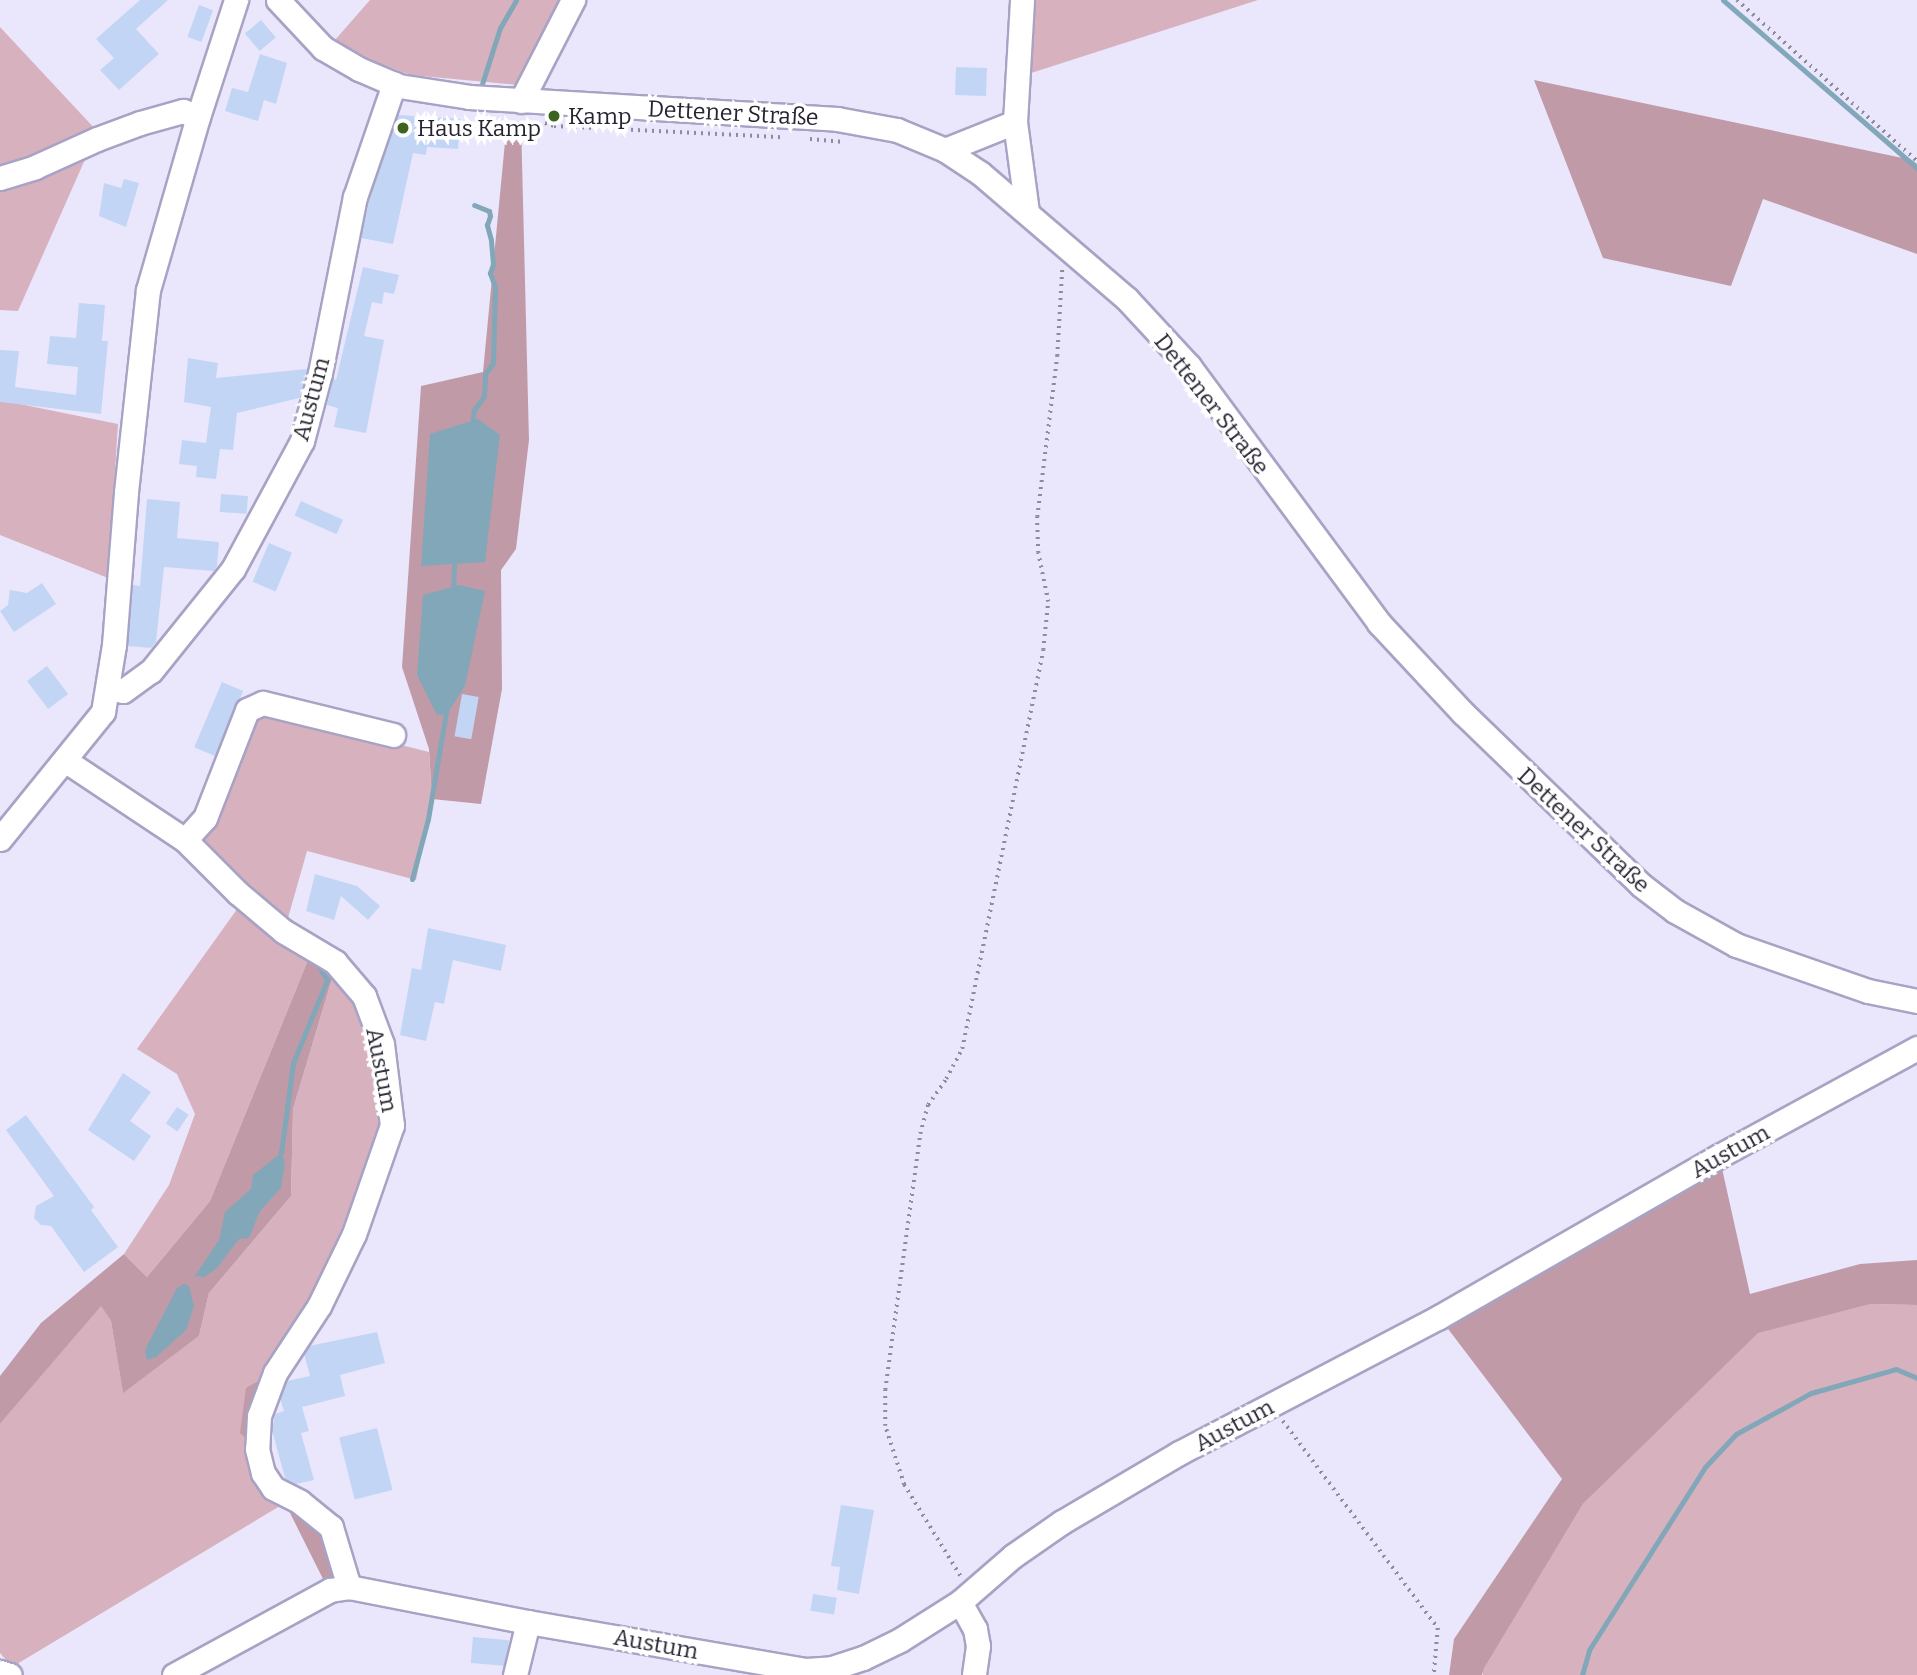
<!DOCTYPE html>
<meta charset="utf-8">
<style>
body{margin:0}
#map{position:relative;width:1917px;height:1675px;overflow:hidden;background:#eae7fd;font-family:Bitter,serif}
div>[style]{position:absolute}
.green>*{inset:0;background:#d7b2be}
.forest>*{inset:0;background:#c19aa7}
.water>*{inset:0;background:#81a7b9}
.stream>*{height:5px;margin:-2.5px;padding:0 2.5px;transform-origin:2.5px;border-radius:2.5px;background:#81a7b9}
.building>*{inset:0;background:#c2d5f5;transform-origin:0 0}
.path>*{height:3.5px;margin-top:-1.75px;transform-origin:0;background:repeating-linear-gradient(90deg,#8e8b9d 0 2px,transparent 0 7px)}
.roads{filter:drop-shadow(2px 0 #a8a3c4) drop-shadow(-2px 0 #a8a3c4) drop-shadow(0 2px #a8a3c4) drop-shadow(0 -2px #a8a3c4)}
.minor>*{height:23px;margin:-11.5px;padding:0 11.5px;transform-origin:11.5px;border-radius:11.5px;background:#fff}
.dots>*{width:19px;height:19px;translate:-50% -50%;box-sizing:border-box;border:4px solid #fff;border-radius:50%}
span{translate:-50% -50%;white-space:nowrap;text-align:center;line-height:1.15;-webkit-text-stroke:7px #fff;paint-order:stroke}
.street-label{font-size:23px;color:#262431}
.poi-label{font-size:23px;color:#262431}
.left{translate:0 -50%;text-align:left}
</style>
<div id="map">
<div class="green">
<i style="clip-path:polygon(370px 0,566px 0,519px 85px,411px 75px,375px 62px,335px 40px)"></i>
<i style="clip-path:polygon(1029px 0,1258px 0,1025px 75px)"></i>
<i style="clip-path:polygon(0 27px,97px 131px,0 170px)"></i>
<i style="clip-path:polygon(87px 155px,18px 311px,0 310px,0 188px,23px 185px)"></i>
<i style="clip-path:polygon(0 400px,118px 424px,108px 578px,0 535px)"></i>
<i style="clip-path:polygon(266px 711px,429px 752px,432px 799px,416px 880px,307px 851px,286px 925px,196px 841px,250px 721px)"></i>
<i style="clip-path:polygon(240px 905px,310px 955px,210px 1201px,147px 1277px,124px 1254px,169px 1185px,195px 1114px,177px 1074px,137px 1049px)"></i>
<i style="clip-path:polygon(334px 972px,360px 1001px,376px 1043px,385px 1123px,350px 1229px,252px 1444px,285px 1503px,12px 1667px,0 1653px,0 1424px,101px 1305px,111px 1321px,123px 1392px,199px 1336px,209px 1293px,291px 1196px,293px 1109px)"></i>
<i style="clip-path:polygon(1871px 1304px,1917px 1305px,1917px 1675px,1483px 1675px,1483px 1668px,1583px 1504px,1758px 1332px)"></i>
</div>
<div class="forest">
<i style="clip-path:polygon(1534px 80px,1912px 160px,1917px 164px,1917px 254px,1763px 199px,1731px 286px,1603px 258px)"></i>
<i style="clip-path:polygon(507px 121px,521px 121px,529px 440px,516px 549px,501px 570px,502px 689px,481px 804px,432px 799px,429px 749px,402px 667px,421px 386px,483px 372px)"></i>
<i style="clip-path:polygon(310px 955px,334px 972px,293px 1109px,291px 1196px,209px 1293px,199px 1336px,123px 1393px,111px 1321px,101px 1306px,0 1424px,0 1376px,41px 1323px,124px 1254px,147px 1277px,210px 1201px)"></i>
<i style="clip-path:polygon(1721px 1164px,1750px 1294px,1860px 1264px,1917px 1260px,1917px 1305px,1871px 1304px,1758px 1333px,1583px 1504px,1484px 1668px,1482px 1675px,1449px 1675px,1454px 1639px,1562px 1479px,1439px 1317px)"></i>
<i style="clip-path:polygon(267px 1376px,252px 1444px,240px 1433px,246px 1388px)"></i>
<i style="clip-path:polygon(285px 1503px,324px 1529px,341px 1577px,325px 1583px)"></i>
</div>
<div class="water">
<i style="clip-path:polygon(478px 419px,500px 435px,485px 562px,421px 566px,430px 434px)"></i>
<i style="clip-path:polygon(459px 585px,485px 591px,465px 686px,447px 714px,437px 715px,417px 675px,423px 595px)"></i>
<i style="clip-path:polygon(281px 1153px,285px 1163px,281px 1188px,260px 1211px,249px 1238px,239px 1239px,216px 1269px,204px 1277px,195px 1276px,219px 1240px,225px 1212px,251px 1189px,253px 1175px)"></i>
<i style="clip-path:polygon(184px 1284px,189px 1286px,194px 1306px,186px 1330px,156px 1357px,147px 1360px,145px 1350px,177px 1288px)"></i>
</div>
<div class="stream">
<i style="left:1723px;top:0;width:257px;rotate:40.9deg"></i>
<i style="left:482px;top:84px;width:59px;rotate:-72.2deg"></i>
<i style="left:500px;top:28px;width:32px;rotate:-60deg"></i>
<i style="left:472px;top:426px;width:16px;rotate:-83deg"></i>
<i style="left:474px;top:410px;width:17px;rotate:-54deg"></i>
<i style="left:484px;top:396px;width:22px;rotate:-87deg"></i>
<i style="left:485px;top:374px;width:14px;rotate:-54deg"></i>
<i style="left:493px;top:363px;width:76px;rotate:-88.5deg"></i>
<i style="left:495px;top:287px;width:15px;rotate:-110deg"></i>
<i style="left:490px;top:273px;width:9px;rotate:-72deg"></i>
<i style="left:493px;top:264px;width:24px;rotate:-95deg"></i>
<i style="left:491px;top:240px;width:16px;rotate:-105deg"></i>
<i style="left:487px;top:225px;width:9px;rotate:-72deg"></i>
<i style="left:490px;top:216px;width:5px;rotate:-101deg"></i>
<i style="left:489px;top:211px;width:16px;rotate:-158deg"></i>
<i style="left:453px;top:593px;width:36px;rotate:-88deg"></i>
<i style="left:412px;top:879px;width:62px;rotate:-75.1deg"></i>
<i style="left:428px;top:819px;width:114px;rotate:-80.4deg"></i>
<i style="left:281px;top:1153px;width:91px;rotate:-82.4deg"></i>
<i style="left:293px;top:1063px;width:90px;rotate:-67.7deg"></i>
<i style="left:327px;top:980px;width:20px;rotate:-120deg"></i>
<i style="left:1582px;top:1675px;width:26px;rotate:-74deg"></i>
<i style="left:1589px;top:1650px;width:217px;rotate:-57.6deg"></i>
<i style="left:1705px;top:1467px;width:45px;rotate:-46.8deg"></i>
<i style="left:1736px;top:1434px;width:85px;rotate:-28.7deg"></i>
<i style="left:1811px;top:1393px;width:88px;rotate:-15.8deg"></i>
<i style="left:1896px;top:1369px;width:23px;rotate:23deg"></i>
</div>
<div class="building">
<i style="clip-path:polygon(140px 0,168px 0,136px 29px,159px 54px,119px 90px,100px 70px,114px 58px,96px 39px)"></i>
<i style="left:199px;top:5px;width:15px;height:34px;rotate:20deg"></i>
<i style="left:261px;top:20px;width:23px;height:21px;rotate:50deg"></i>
<i style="clip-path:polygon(260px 54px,287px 63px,276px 104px,264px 100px,258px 121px,225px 111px,232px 88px,248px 92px)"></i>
<i style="left:956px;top:67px;width:31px;height:28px;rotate:2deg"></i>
<i style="clip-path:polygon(398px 115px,460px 119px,458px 149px,427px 147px,426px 155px,413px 153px,393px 244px,361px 238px,371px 193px)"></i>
<i style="clip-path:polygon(124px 179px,139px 183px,126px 227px,99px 216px,104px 183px,121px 188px)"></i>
<i style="clip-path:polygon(363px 267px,399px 275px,394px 294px,384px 292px,382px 304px,372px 302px,364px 336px,384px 340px,366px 433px,334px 427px,338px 408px,327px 405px,333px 379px,336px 380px)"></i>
<i style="clip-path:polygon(79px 303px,105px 305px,102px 341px,108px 341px,101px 414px,0 402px,0 350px,19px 351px,15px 387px,76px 395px,78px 367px,47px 364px,50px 336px,76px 338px)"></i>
<i style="clip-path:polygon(188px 358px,218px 363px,216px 378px,307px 369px,299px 398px,237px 413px,233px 450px,220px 449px,216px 479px,196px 477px,197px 466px,179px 464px,182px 440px,206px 443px,211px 407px,184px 402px)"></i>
<i style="left:221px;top:494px;width:27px;height:18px;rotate:4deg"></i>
<i style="clip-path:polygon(147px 499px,180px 502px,177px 538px,219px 542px,217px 566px,214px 571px,164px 567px,156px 642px,151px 648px,128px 646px,133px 585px,140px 586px)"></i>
<i style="left:301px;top:501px;width:46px;height:16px;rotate:24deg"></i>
<i style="left:269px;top:543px;width:25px;height:42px;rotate:23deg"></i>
<i style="clip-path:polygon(42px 583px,56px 604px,14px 632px,0 611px,8px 605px,10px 590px,27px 593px)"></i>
<i style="left:47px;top:666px;width:35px;height:25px;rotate:53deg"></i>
<i style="left:222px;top:682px;width:23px;height:71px;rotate:23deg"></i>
<i style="left:462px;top:694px;width:17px;height:43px;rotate:10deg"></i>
<i style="clip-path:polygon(315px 874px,357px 886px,380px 906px,368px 920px,341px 896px,334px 920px,306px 911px)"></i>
<i style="clip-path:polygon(428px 928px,506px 945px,501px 971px,453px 960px,444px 1004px,435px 1002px,426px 1041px,400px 1035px,412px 968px,421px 970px)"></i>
<i style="clip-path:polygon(123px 1073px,151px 1092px,130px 1121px,151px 1136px,134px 1161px,88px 1130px)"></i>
<i style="left:177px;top:1107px;width:14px;height:20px;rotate:34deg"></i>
<i style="clip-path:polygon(26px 1115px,94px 1207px,91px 1210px,118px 1247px,84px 1272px,51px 1226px,41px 1225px,34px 1218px,36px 1206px,54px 1196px,6px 1130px)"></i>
<i style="clip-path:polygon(377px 1332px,385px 1363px,340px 1375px,345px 1396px,302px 1407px,309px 1431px,301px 1433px,314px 1480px,296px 1484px,285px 1478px,272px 1430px,275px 1414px,284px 1411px,280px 1399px,287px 1381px,310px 1376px,304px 1354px,309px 1346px)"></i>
<i style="left:377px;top:1428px;width:64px;height:39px;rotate:76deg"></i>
<i style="clip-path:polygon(841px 1505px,874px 1510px,859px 1594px,837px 1590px,840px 1567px,831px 1566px)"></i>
<i style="left:813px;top:1594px;width:24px;height:17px;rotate:9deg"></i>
<i style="left:473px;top:1637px;width:36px;height:26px;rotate:5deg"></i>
</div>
<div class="path">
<i style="left:1737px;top:0;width:241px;rotate:41.8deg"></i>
<i style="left:545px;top:123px;width:9px;rotate:18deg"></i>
<i style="left:554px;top:126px;width:228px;rotate:2.8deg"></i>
<i style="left:810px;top:139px;width:34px;rotate:5deg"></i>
<i style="left:1283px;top:1421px;width:259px;rotate:53.2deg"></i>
<i style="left:1438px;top:1628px;width:47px;rotate:94.9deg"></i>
<i style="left:960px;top:1576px;width:107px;rotate:-121.6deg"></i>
<i style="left:904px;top:1485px;width:62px;rotate:-107.9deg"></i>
<i style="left:885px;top:1426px;width:36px;rotate:-90deg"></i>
<i style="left:885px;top:1390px;width:258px;rotate:-82.2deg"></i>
<i style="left:920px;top:1134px;width:30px;rotate:-75deg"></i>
<i style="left:928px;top:1105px;width:32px;rotate:-55deg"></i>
<i style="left:946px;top:1079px;width:34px;rotate:-62deg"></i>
<i style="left:962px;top:1049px;width:407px;rotate:-78.5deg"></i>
<i style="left:1043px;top:650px;width:48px;rotate:-84.1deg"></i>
<i style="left:1048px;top:602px;width:50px;rotate:-101.5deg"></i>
<i style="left:1038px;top:553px;width:36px;rotate:-92deg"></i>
<i style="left:1037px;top:517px;width:162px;rotate:-82.9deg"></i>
<i style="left:1057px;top:356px;width:88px;rotate:-86.7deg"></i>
</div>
<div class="roads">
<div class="minor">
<i style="left:278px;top:0;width:66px;rotate:46.8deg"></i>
<i style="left:323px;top:48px;width:42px;rotate:30.3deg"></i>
<i style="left:359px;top:69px;width:43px;rotate:23deg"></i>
<i style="left:399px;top:86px;width:71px;rotate:8.9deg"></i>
<i style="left:469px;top:97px;width:369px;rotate:3.4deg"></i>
<i style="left:837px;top:119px;width:61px;rotate:10.4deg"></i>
<i style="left:897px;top:130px;width:52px;rotate:22.6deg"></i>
<i style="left:945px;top:150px;width:42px;rotate:33.3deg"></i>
<i style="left:980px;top:173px;width:194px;rotate:40.6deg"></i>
<i style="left:1127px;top:299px;width:91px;rotate:47.2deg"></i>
<i style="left:1189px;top:366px;width:320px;rotate:53.5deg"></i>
<i style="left:1379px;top:623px;width:122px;rotate:47deg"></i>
<i style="left:1462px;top:712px;width:249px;rotate:44deg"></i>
<i style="left:1641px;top:885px;width:43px;rotate:37.4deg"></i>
<i style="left:1675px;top:911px;width:70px;rotate:29.1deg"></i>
<i style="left:1736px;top:945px;width:140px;rotate:19.2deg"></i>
<i style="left:1868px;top:991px;width:50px;rotate:11.5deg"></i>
<i style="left:521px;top:101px;width:114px;rotate:-62.8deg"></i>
<i style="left:1015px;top:122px;width:91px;rotate:82.4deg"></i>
<i style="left:945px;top:150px;width:75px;rotate:-21.8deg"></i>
<i style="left:1015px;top:122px;width:122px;rotate:-86.7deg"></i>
<i style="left:0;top:178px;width:37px;rotate:-17deg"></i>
<i style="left:35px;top:167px;width:68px;rotate:-24.3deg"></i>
<i style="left:97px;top:139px;width:46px;rotate:-20.4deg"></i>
<i style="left:140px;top:123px;width:45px;rotate:-15.6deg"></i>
<i style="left:183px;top:111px;width:16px;rotate:22deg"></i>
<i style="left:108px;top:688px;width:15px;rotate:11deg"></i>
<i style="left:123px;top:691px;width:34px;rotate:-36deg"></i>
<i style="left:151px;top:671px;width:131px;rotate:-51.2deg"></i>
<i style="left:233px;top:569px;width:145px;rotate:-61.7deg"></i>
<i style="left:302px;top:441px;width:70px;rotate:-75.2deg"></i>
<i style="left:320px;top:373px;width:179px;rotate:-78.8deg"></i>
<i style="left:355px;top:197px;width:120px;rotate:-71deg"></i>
<i style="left:66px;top:761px;width:143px;rotate:33.6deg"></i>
<i style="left:185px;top:840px;width:75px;rotate:45deg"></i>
<i style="left:238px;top:893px;width:59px;rotate:40.2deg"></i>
<i style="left:283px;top:931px;width:61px;rotate:30.8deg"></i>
<i style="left:335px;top:962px;width:45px;rotate:49.5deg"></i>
<i style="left:364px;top:996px;width:51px;rotate:69.4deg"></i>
<i style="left:382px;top:1044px;width:82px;rotate:83deg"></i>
<i style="left:392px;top:1125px;width:115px;rotate:109.2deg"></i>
<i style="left:354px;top:1234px;width:80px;rotate:115.9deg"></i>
<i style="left:319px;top:1306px;width:80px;rotate:123.3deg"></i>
<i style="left:275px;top:1373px;width:46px;rotate:110.4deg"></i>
<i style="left:259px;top:1416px;width:33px;rotate:93deg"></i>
<i style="left:257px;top:1449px;width:25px;rotate:76deg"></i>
<i style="left:263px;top:1473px;width:18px;rotate:56deg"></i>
<i style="left:273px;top:1488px;width:30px;rotate:27deg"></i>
<i style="left:300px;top:1502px;width:40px;rotate:39deg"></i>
<i style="left:331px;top:1527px;width:63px;rotate:73.3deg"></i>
<i style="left:0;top:839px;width:164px;rotate:-51deg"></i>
<i style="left:103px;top:712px;width:68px;rotate:-80.7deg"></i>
<i style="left:114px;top:645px;width:153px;rotate:-85.5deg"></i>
<i style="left:126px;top:492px;width:203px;rotate:-83.8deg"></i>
<i style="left:148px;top:290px;width:180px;rotate:-73.9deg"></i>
<i style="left:198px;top:117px;width:123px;rotate:-72deg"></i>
<i style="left:185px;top:840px;width:30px;rotate:-48deg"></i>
<i style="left:205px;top:818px;width:116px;rotate:-68.7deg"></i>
<i style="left:247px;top:710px;width:17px;rotate:-24deg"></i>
<i style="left:263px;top:703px;width:134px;rotate:13.8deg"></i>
<i style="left:960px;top:1602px;width:31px;rotate:61deg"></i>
<i style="left:975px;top:1629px;width:17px;rotate:80deg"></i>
<i style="left:978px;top:1646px;width:29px;rotate:98deg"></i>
<i style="left:528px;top:1622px;width:282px;rotate:9.8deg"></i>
<i style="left:806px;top:1670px;width:26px;rotate:-4deg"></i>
<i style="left:832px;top:1668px;width:33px;rotate:-18deg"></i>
<i style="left:863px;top:1658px;width:41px;rotate:-25.9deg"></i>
<i style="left:900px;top:1640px;width:71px;rotate:-32.3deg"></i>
<i style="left:960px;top:1602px;width:70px;rotate:-41deg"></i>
<i style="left:1013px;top:1556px;width:60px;rotate:-34.8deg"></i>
<i style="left:1062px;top:1522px;width:136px;rotate:-30.5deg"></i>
<i style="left:1179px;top:1453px;width:293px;rotate:-27.6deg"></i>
<i style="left:1439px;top:1317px;width:323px;rotate:-29.9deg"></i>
<i style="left:1719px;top:1156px;width:226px;rotate:-28.6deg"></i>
<i style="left:0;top:1672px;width:10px;rotate:17deg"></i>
<i style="left:174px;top:1675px;width:178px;rotate:-28.6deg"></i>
<i style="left:330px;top:1590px;width:19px;rotate:-9deg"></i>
<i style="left:349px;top:1587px;width:182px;rotate:11.1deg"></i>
<i style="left:528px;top:1622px;width:55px;rotate:103.8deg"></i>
</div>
</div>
<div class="dots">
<i style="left:554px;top:116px;background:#3d641f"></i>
<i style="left:403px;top:128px;background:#3d641f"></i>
</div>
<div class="street-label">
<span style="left:733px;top:113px;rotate:3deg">Dettener Straße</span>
<span style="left:311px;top:399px;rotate:-75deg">Austum</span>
<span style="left:1212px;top:404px;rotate:52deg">Dettener Straße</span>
<span style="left:1584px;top:830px;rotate:43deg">Dettener Straße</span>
<span style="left:382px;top:1070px;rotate:79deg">Austum</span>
<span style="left:1730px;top:1151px;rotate:-29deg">Austum</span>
<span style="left:1234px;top:1425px;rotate:-28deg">Austum</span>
<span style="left:656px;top:1644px;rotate:10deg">Austum</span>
</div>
<div class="poi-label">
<span class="left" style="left:568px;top:116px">Kamp</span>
<span class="left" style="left:417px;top:128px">Haus Kamp</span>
</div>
</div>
